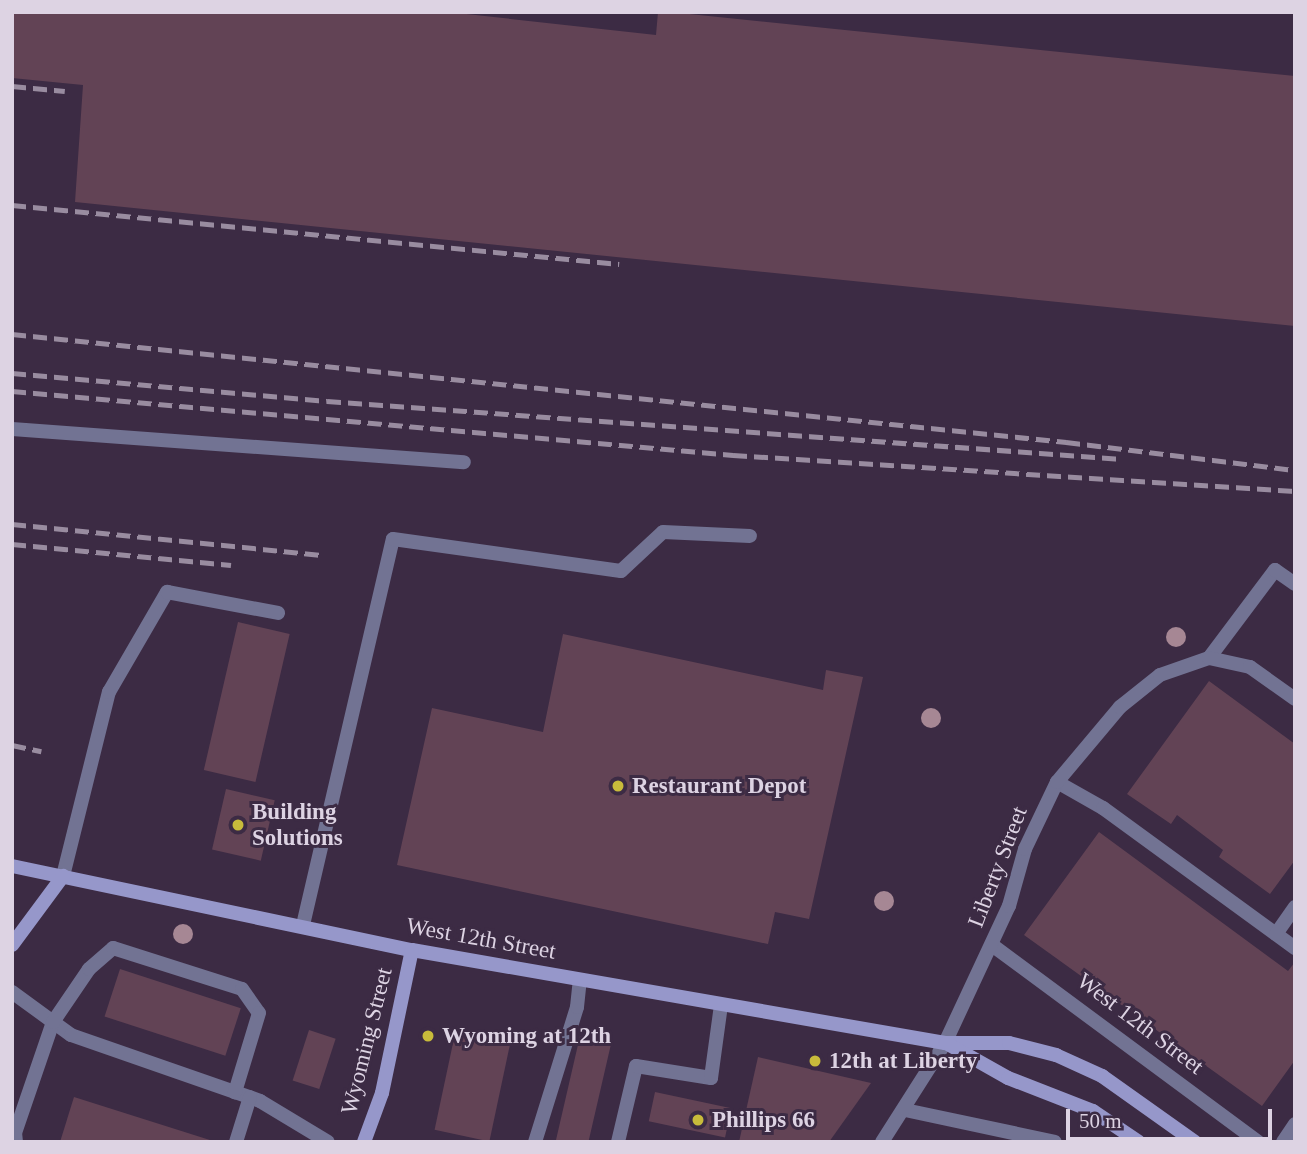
<!DOCTYPE html>
<style>
body{margin:0}
#map{position:relative;width:1307px;height:1154px;overflow:hidden;background:#3c2b44;font-family:Georgia,serif}
div>[style]{position:absolute}
.building>*{inset:0;background:#624355;transform-origin:0 0}
.service>*{height:14px;margin:-7px;padding:0 7px;transform-origin:7px;border-radius:7px;background:#727393}
.minor>*{height:14px;margin:-7px;padding:0 7px;transform-origin:7px;border-radius:7px;background:#727393}
.secondary>*{height:14px;margin:-7px;padding:0 7px;transform-origin:7px;border-radius:7px;background:#9697ca}
.rail>*{height:5px;margin-top:-2.5px;transform-origin:0;background:repeating-linear-gradient(90deg,#998ca0 0 14px,transparent 0 21px)}
.trees>*{width:20px;height:20px;margin:-10px;border-radius:50%;background:#a68794}
.dots>*{width:19px;height:19px;translate:-50% -50%;box-sizing:border-box;border:4px solid #3c2b44;border-radius:50%}
span{translate:-50% -50%;white-space:nowrap;text-align:center;line-height:1.15;-webkit-text-stroke:6px #3c2b44;paint-order:stroke}
.poi-label{font-size:23px;color:#ddd3e3;font-weight:700}
.left{translate:0 -50%;text-align:left}
.street-label{font-size:23px;color:#ddd3e3}
.frame{position:absolute;inset:0;border:14px solid #ddd3e3;pointer-events:none}
.scale{position:absolute;left:1066px;top:1109px;width:206px;height:32px;box-sizing:border-box;border:4px solid #ddd3e3;border-top:0;padding-left:9px;font-size:21px;line-height:24px;white-space:nowrap;color:#ddd3e3;-webkit-text-stroke:5px #3c2b44;paint-order:stroke}
</style>
<div id="map">
<div class="building">
<i style="clip-path:polygon(12px 12px,448px 12px,656px 35px,658px 12px,670px 12px,1295px 76px,1295px 326px,75px 202px,83px 85px,12px 78px)"></i>
<i style="left:238px;top:622px;width:53px;height:152px;rotate:13deg"></i>
<i style="clip-path:polygon(563px 634px,823px 690px,826px 670px,863px 677px,809px 919px,775px 912px,768px 944px,397px 865px,432px 708px,543px 732px)"></i>
<i style="clip-path:polygon(1209px 681px,1295px 744px,1295px 860px,1270px 894px,1219px 857px,1223px 850px,1177px 815px,1171px 824px,1127px 794px)"></i>
<i style="left:226px;top:789px;width:50px;height:62px;rotate:13deg"></i>
<i style="clip-path:polygon(1099px 832px,1288px 971px,1295px 962px,1295px 1060px,1262px 1106px,1024px 935px)"></i>
<i style="left:120px;top:969px;width:127px;height:50px;rotate:18deg"></i>
<i style="left:456px;top:1029px;width:56px;height:103px;rotate:12deg"></i>
<i style="left:309px;top:1030px;width:28px;height:53px;rotate:18deg"></i>
<i style="left:580px;top:1036px;width:32px;height:108px;rotate:13deg"></i>
<i style="clip-path:polygon(758px 1057px,871px 1083px,829px 1142px,739px 1142px)"></i>
<i style="left:655px;top:1092px;width:78px;height:30px;rotate:12deg"></i>
<i style="clip-path:polygon(74px 1097px,213px 1141px,213px 1142px,60px 1142px)"></i>
</div>
<div class="service">
<i style="left:12px;top:429px;width:453px;rotate:4.2deg"></i>
<i style="left:1209px;top:658px;width:110px;rotate:-53.1deg"></i>
<i style="left:1275px;top:570px;width:24px;rotate:35deg"></i>
<i style="left:1057px;top:782px;width:53px;rotate:29.5deg"></i>
<i style="left:1103px;top:808px;width:238px;rotate:36.1deg"></i>
<i style="left:63px;top:876px;width:190px;rotate:-76deg"></i>
<i style="left:109px;top:692px;width:116px;rotate:-59.9deg"></i>
<i style="left:167px;top:592px;width:113px;rotate:10.7deg"></i>
<i style="left:303px;top:925px;width:396px;rotate:-76.9deg"></i>
<i style="left:393px;top:539px;width:230px;rotate:8deg"></i>
<i style="left:621px;top:571px;width:57px;rotate:-42.9deg"></i>
<i style="left:663px;top:532px;width:87px;rotate:2.6deg"></i>
<i style="left:1276px;top:934px;width:33px;rotate:-55deg"></i>
<i style="left:12px;top:992px;width:73px;rotate:36.1deg"></i>
<i style="left:71px;top:1035px;width:200px;rotate:19.2deg"></i>
<i style="left:260px;top:1101px;width:79px;rotate:31.1deg"></i>
<i style="left:16px;top:1142px;width:9px;rotate:-96deg"></i>
<i style="left:15px;top:1133px;width:117px;rotate:-71.1deg"></i>
<i style="left:53px;top:1022px;width:64px;rotate:-55.8deg"></i>
<i style="left:89px;top:969px;width:32px;rotate:-41deg"></i>
<i style="left:113px;top:948px;width:135px;rotate:17.6deg"></i>
<i style="left:242px;top:989px;width:29px;rotate:55deg"></i>
<i style="left:259px;top:1013px;width:83px;rotate:106.9deg"></i>
<i style="left:236px;top:1142px;width:47px;rotate:-72.7deg"></i>
<i style="left:535px;top:1142px;width:141px;rotate:-72.7deg"></i>
<i style="left:577px;top:1007px;width:27px;rotate:-84deg"></i>
<i style="left:618px;top:1142px;width:78px;rotate:-76.7deg"></i>
<i style="left:636px;top:1066px;width:76px;rotate:9.1deg"></i>
<i style="left:711px;top:1078px;width:74px;rotate:-82.2deg"></i>
</div>
<div class="minor">
<i style="left:992px;top:945px;width:331px;rotate:36.5deg"></i>
<i style="left:905px;top:1110px;width:153px;rotate:12deg"></i>
<i style="left:882px;top:1142px;width:117px;rotate:-57.5deg"></i>
<i style="left:945px;top:1043px;width:151px;rotate:-65deg"></i>
<i style="left:1009px;top:906px;width:59px;rotate:-74.3deg"></i>
<i style="left:1025px;top:849px;width:74px;rotate:-64.5deg"></i>
<i style="left:1057px;top:782px;width:98px;rotate:-50deg"></i>
<i style="left:1120px;top:707px;width:51px;rotate:-38.7deg"></i>
<i style="left:1160px;top:675px;width:52px;rotate:-19.1deg"></i>
<i style="left:1209px;top:658px;width:42px;rotate:12.4deg"></i>
<i style="left:1250px;top:667px;width:55px;rotate:35.4deg"></i>
<i style="left:1283px;top:1142px;width:22px;rotate:-56deg"></i>
</div>
<div class="secondary">
<i style="left:12px;top:866px;width:409px;rotate:11.9deg"></i>
<i style="left:412px;top:950px;width:541px;rotate:9.9deg"></i>
<i style="left:945px;top:1043px;width:64px"></i>
<i style="left:1009px;top:1043px;width:49px;rotate:14.3deg"></i>
<i style="left:1056px;top:1055px;width:51px;rotate:24.5deg"></i>
<i style="left:1102px;top:1076px;width:114px;rotate:35.4deg"></i>
<i style="left:12px;top:945px;width:86px;rotate:-53.5deg"></i>
<i style="left:946px;top:1043px;width:71px;rotate:29.4deg"></i>
<i style="left:1008px;top:1078px;width:91px;rotate:21.2deg"></i>
<i style="left:1093px;top:1111px;width:55px;rotate:34deg"></i>
<i style="left:364px;top:1142px;width:52px;rotate:-69.8deg"></i>
<i style="left:382px;top:1093px;width:146px;rotate:-78.2deg"></i>
</div>
<div class="rail">
<i style="left:12px;top:86px;width:53px;rotate:5.4deg"></i>
<i style="left:12px;top:205px;width:610px;rotate:5.55deg"></i>
<i style="left:12px;top:334px;width:1060px;rotate:5.85deg"></i>
<i style="left:1066px;top:442px;width:231px;rotate:7deg"></i>
<i style="left:12px;top:373px;width:316px;rotate:5.1deg"></i>
<i style="left:327px;top:401px;width:797px;rotate:4.17deg"></i>
<i style="left:12px;top:391px;width:724px;rotate:5.07deg"></i>
<i style="left:733px;top:455px;width:563px;rotate:3.67deg"></i>
<i style="left:12px;top:524px;width:311px;rotate:5.7deg"></i>
<i style="left:12px;top:544px;width:220px;rotate:5.5deg"></i>
<i style="left:12px;top:745px;width:30px;rotate:12deg"></i>
</div>
<div class="trees">
<i style="left:1176px;top:637px"></i>
<i style="left:931px;top:718px"></i>
<i style="left:884px;top:901px"></i>
<i style="left:183px;top:934px"></i>
</div>
<div class="dots">
<i style="left:618px;top:786px;background:#c8bb3b"></i>
<i style="left:238px;top:825px;background:#c8bb3b"></i>
<i style="left:428px;top:1036px;background:#c8bb3b"></i>
<i style="left:815px;top:1061px;background:#c8bb3b"></i>
<i style="left:698px;top:1120px;background:#c8bb3b"></i>
</div>
<div class="poi-label">
<span class="left" style="left:632px;top:786px">Restaurant Depot</span>
<span class="left" style="left:252px;top:825px">Building<br>Solutions</span>
<span class="left" style="left:442px;top:1036px">Wyoming at 12th</span>
<span class="left" style="left:829px;top:1061px">12th at Liberty</span>
<span class="left" style="left:712px;top:1120px">Phillips 66</span>
</div>
<div class="street-label">
<span style="left:998px;top:867px;rotate:-69deg">Liberty Street</span>
<span style="left:481px;top:939px;rotate:10deg">West 12th Street</span>
<span style="left:1140px;top:1024px;rotate:37deg">West 12th Street</span>
<span style="left:367px;top:1041px;rotate:-76deg">Wyoming Street</span>
</div>
<div class="frame"></div>
<div class="scale">50 m</div>
</div>
